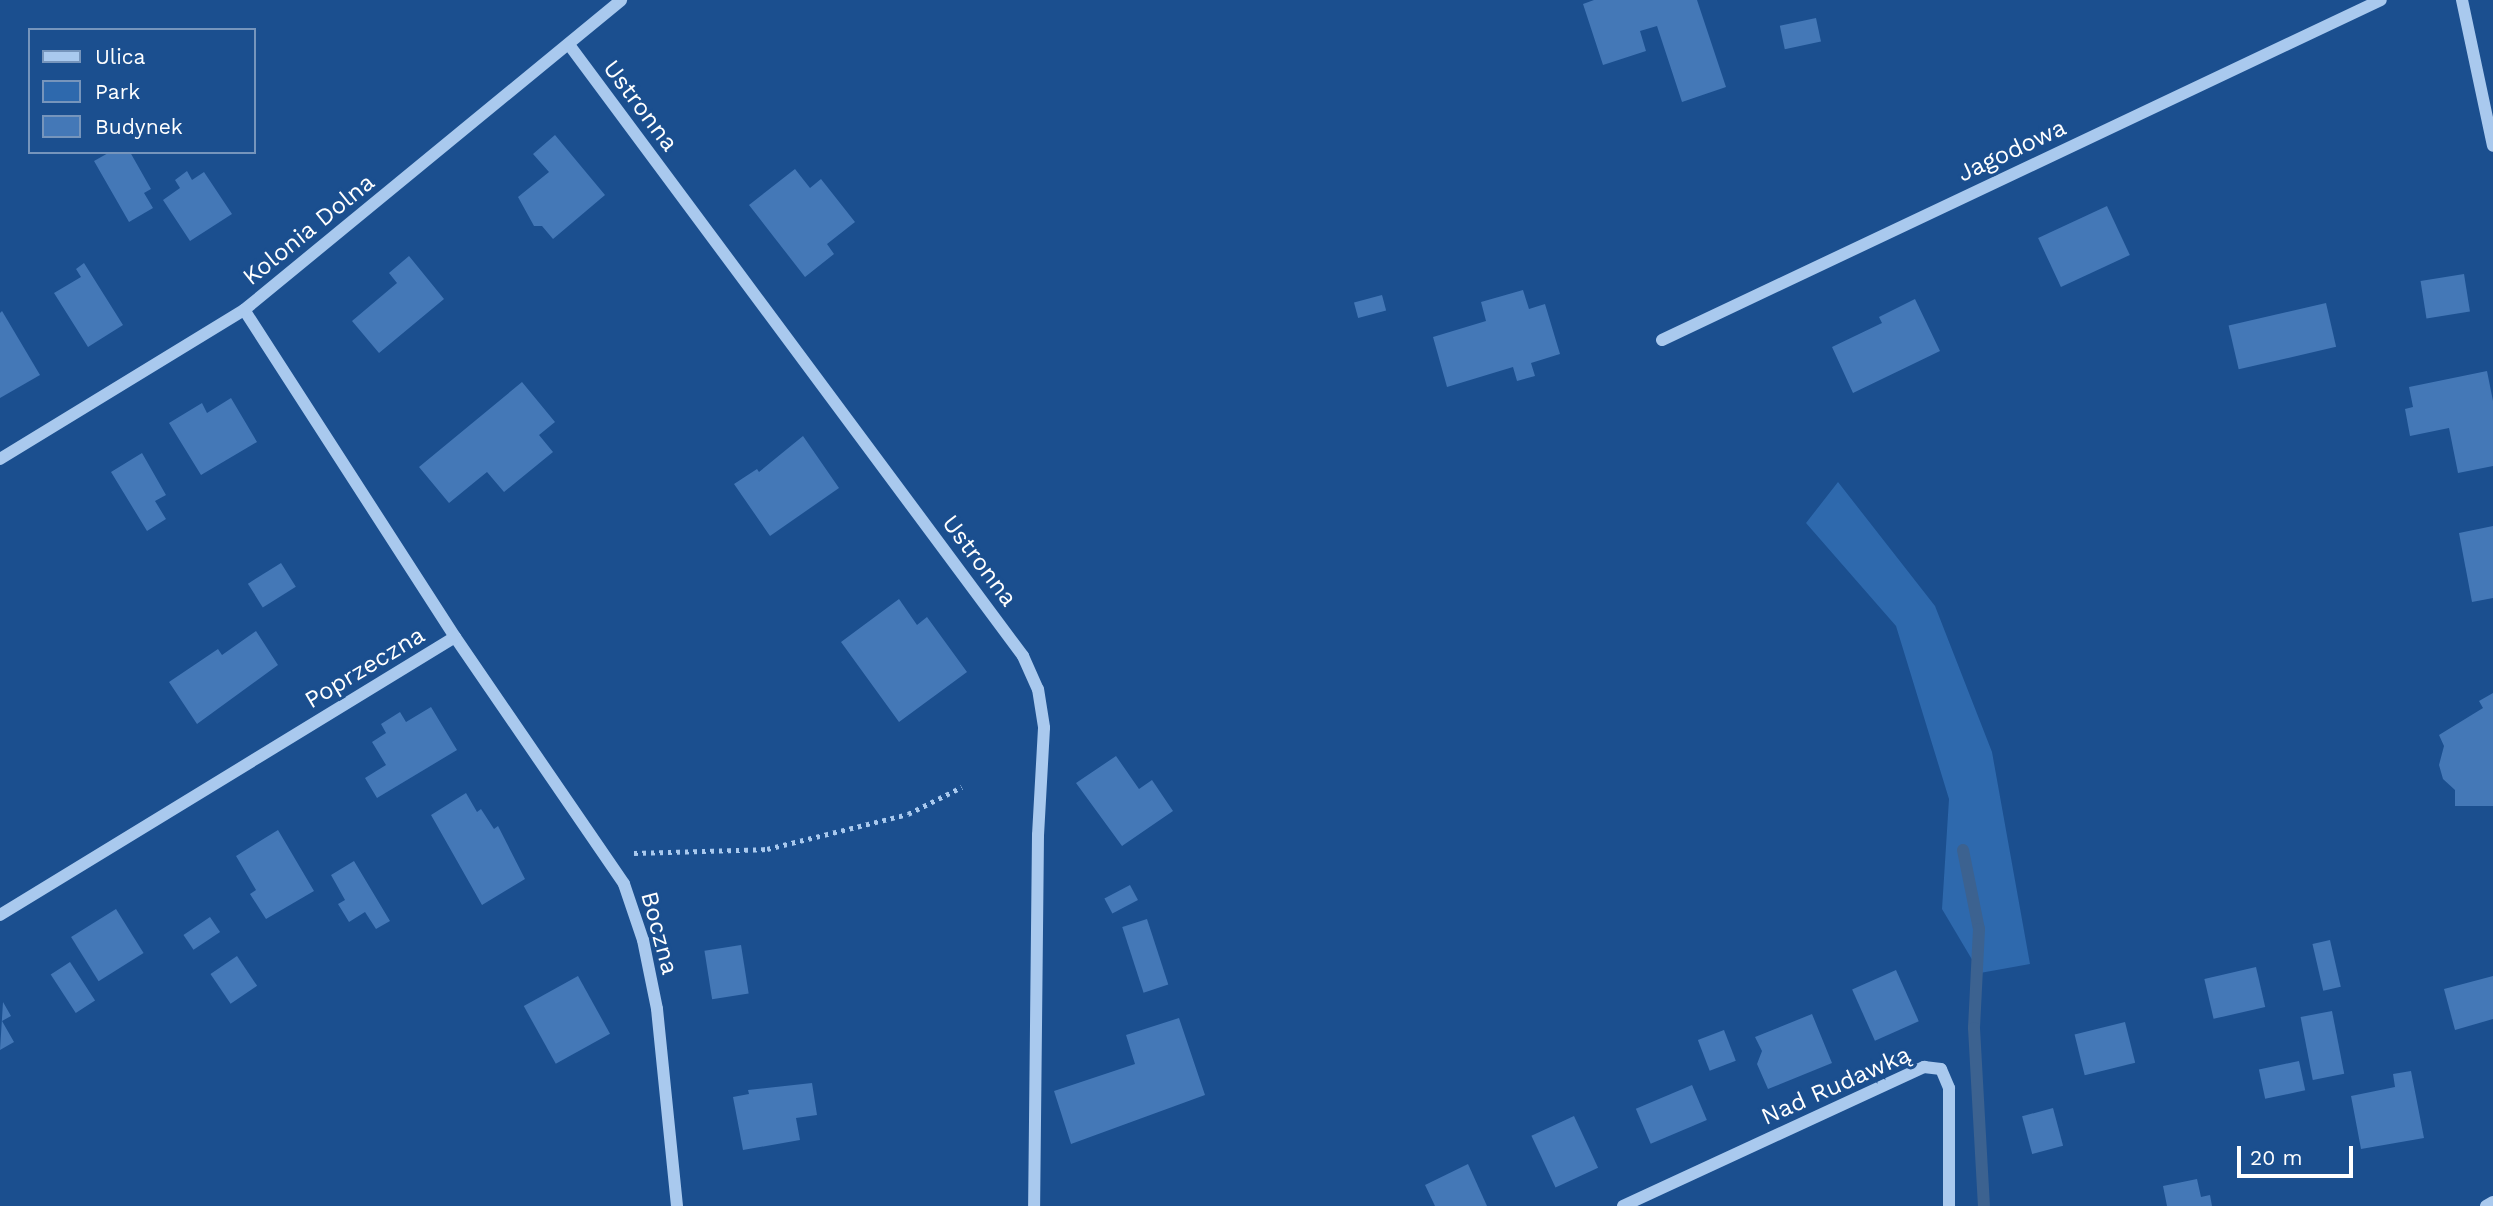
<!DOCTYPE html>
<meta charset="utf-8">
<style>
body{margin:0}
#map{position:relative;width:2493px;height:1206px;overflow:hidden;background:#1b4f8f;font-family:"Work Sans",sans-serif}
div>[style]{position:absolute}
.green>*{inset:0;background:#2e69ad}
.stream>*{height:12px;margin:-6px;padding:0 6px;transform-origin:6px;border-radius:6px;background:#3c6290}
.building>*{inset:0;background:#4478b7;transform-origin:0 0}
.path>*{height:4.5px;margin-top:-2.25px;transform-origin:0;background:repeating-linear-gradient(90deg,#a9c9ee 0 3.5px,transparent 0 8.5px)}
.minor>*{height:12px;margin:-6px;padding:0 6px;transform-origin:6px;border-radius:6px;background:#a9c9ee}
span{translate:-50% -50%;white-space:nowrap;text-align:center;line-height:1.15;-webkit-text-stroke:6px #1b4f8f;paint-order:stroke}
.street-label{font-size:24px;color:#fff}
.legend{position:absolute;left:28px;top:28px;width:228px;height:126px;box-sizing:border-box;background:#1b4f8f;border:2px solid #7695bc;margin:0;padding:9px 12px;list-style:none;font-size:21px;color:#fff}
.legend li{display:flex;align-items:center;gap:14px;height:35px}
.legend b{width:35px;border:2px solid #7695bc}
.scale{position:absolute;left:2237px;top:1146px;width:116px;height:32px;box-sizing:border-box;border:4px solid #fff;border-top:0;padding-left:9px;font-size:21px;line-height:24px;white-space:nowrap;color:#fff;-webkit-text-stroke:5px #1b4f8f;paint-order:stroke}
</style>
<div id="map">
<div class="green">
<i style="clip-path:polygon(1838px 482px,1935px 606px,1992px 752px,2030px 964px,1980px 973px,1942px 909px,1949px 799px,1896px 626px,1806px 523px)"></i>
</div>
<div class="stream">
<i style="left:1963px;top:850px;width:81px;rotate:78.6deg"></i>
<i style="left:1979px;top:929px;width:99px;rotate:92.9deg"></i>
<i style="left:1974px;top:1028px;width:178px;rotate:86.8deg"></i>
</div>
<div class="building">
<i style="clip-path:polygon(1594px 0,1697px 0,1726px 87px,1682px 102px,1657px 26px,1640px 31px,1646px 51px,1603px 65px,1583px 4px)"></i>
<i style="left:1816px;top:18px;width:24px;height:37px;rotate:78deg"></i>
<i style="clip-path:polygon(555px 135px,605px 195px,553px 239px,542px 226px,534px 226px,518px 197px,549px 172px,533px 154px)"></i>
<i style="clip-path:polygon(110px 152px,130px 152px,151px 189px,144px 193px,153px 208px,129px 222px,94px 161px)"></i>
<i style="clip-path:polygon(795px 169px,810px 188px,821px 179px,855px 222px,827px 244px,834px 254px,805px 277px,749px 205px)"></i>
<i style="clip-path:polygon(187px 171px,192px 180px,204px 172px,232px 214px,190px 241px,163px 200px,180px 188px,175px 180px)"></i>
<i style="left:2107px;top:206px;width:54px;height:76px;rotate:65deg"></i>
<i style="clip-path:polygon(409px 256px,444px 299px,379px 353px,352px 321px,397px 283px,389px 273px)"></i>
<i style="clip-path:polygon(84px 263px,123px 325px,88px 347px,54px 293px,81px 277px,76px 269px)"></i>
<i style="left:2464px;top:274px;width:38px;height:44px;rotate:81deg"></i>
<i style="clip-path:polygon(1523px 290px,1529px 309px,1545px 304px,1560px 354px,1531px 363px,1535px 376px,1517px 381px,1513px 367px,1447px 387px,1433px 337px,1486px 321px,1481px 302px)"></i>
<i style="left:1382px;top:295px;width:16px;height:29px;rotate:75deg"></i>
<i style="clip-path:polygon(1915px 299px,1940px 351px,1853px 393px,1832px 347px,1882px 323px,1879px 317px)"></i>
<i style="left:2326px;top:303px;width:45px;height:100px;rotate:77deg"></i>
<i style="clip-path:polygon(2px 311px,40px 375px,0 398px,0 313px)"></i>
<i style="clip-path:polygon(2487px 371px,2493px 401px,2493px 466px,2458px 473px,2449px 428px,2410px 436px,2405px 409px,2413px 407px,2409px 387px)"></i>
<i style="clip-path:polygon(522px 382px,555px 422px,539px 435px,553px 452px,504px 492px,487px 472px,449px 503px,419px 467px)"></i>
<i style="clip-path:polygon(231px 398px,257px 442px,201px 475px,169px 423px,202px 403px,207px 413px)"></i>
<i style="clip-path:polygon(803px 436px,839px 488px,770px 536px,734px 484px,757px 469px,759px 472px)"></i>
<i style="clip-path:polygon(142px 453px,166px 495px,155px 501px,166px 519px,147px 531px,111px 472px)"></i>
<i style="clip-path:polygon(2493px 526px,2493px 598px,2472px 602px,2459px 533px)"></i>
<i style="left:281px;top:563px;width:28px;height:39px;rotate:58deg"></i>
<i style="clip-path:polygon(899px 599px,917px 625px,927px 617px,967px 672px,899px 722px,841px 642px)"></i>
<i style="clip-path:polygon(256px 631px,278px 665px,197px 724px,169px 682px,218px 649px,222px 655px)"></i>
<i style="clip-path:polygon(2493px 693px,2493px 806px,2455px 806px,2455px 790px,2443px 779px,2439px 765px,2444px 746px,2439px 735px,2483px 708px,2479px 701px)"></i>
<i style="clip-path:polygon(431px 707px,457px 750px,377px 798px,365px 778px,386px 765px,372px 742px,386px 733px,381px 724px,400px 712px,406px 722px)"></i>
<i style="clip-path:polygon(1116px 756px,1139px 789px,1152px 780px,1173px 811px,1122px 846px,1076px 783px)"></i>
<i style="clip-path:polygon(466px 793px,477px 812px,481px 809px,494px 829px,498px 826px,525px 879px,482px 905px,431px 815px)"></i>
<i style="clip-path:polygon(278px 830px,314px 891px,266px 919px,250px 894px,256px 890px,236px 856px)"></i>
<i style="clip-path:polygon(354px 861px,390px 921px,376px 929px,365px 912px,349px 922px,338px 904px,345px 900px,331px 875px)"></i>
<i style="left:1130px;top:885px;width:17px;height:29px;rotate:62deg"></i>
<i style="left:116px;top:909px;width:52px;height:53px;rotate:58deg"></i>
<i style="left:210px;top:917px;width:18px;height:32px;rotate:56deg"></i>
<i style="left:1147px;top:919px;width:69px;height:26px;rotate:72deg"></i>
<i style="left:2330px;top:940px;width:48px;height:18px;rotate:77deg"></i>
<i style="left:741px;top:945px;width:49px;height:37px;rotate:81deg"></i>
<i style="left:237px;top:956px;width:36px;height:32px;rotate:56deg"></i>
<i style="left:70px;top:962px;width:46px;height:23px;rotate:57deg"></i>
<i style="left:2256px;top:967px;width:41px;height:53px;rotate:77deg"></i>
<i style="left:1896px;top:970px;width:56px;height:48px;rotate:66deg"></i>
<i style="left:578px;top:976px;width:66px;height:62px;rotate:61deg"></i>
<i style="clip-path:polygon(2493px 976px,2493px 1019px,2455px 1030px,2444px 989px)"></i>
<i style="clip-path:polygon(3px 1002px,11px 1016px,2px 1021px,14px 1042px,0 1050px)"></i>
<i style="left:2332px;top:1011px;width:64px;height:32px;rotate:79deg"></i>
<i style="clip-path:polygon(1812px 1014px,1832px 1063px,1768px 1089px,1757px 1064px,1762px 1051px,1755px 1037px)"></i>
<i style="clip-path:polygon(1179px 1018px,1205px 1095px,1071px 1144px,1054px 1091px,1135px 1064px,1126px 1035px)"></i>
<i style="left:2125px;top:1022px;width:42px;height:52px;rotate:76deg"></i>
<i style="left:1724px;top:1030px;width:33px;height:28px;rotate:69deg"></i>
<i style="left:2299px;top:1061px;width:30px;height:41px;rotate:78deg"></i>
<i style="clip-path:polygon(2411px 1071px,2424px 1138px,2361px 1149px,2351px 1096px,2395px 1087px,2393px 1074px)"></i>
<i style="clip-path:polygon(812px 1083px,817px 1115px,796px 1118px,800px 1140px,743px 1150px,733px 1097px,749px 1094px,748px 1090px)"></i>
<i style="left:1692px;top:1085px;width:38px;height:61px;rotate:67deg"></i>
<i style="left:2053px;top:1108px;width:39px;height:32px;rotate:75deg"></i>
<i style="left:1574px;top:1116px;width:57px;height:47px;rotate:65deg"></i>
<i style="clip-path:polygon(1468px 1164px,1487px 1206px,1435px 1206px,1425px 1185px)"></i>
<i style="clip-path:polygon(2197px 1179px,2201px 1197px,2210px 1195px,2212px 1206px,2167px 1206px,2163px 1186px)"></i>
</div>
<div class="path">
<i style="left:634px;top:853px;width:133px;rotate:-1.7deg"></i>
<i style="left:767px;top:849px;width:145px;rotate:-13.9deg"></i>
<i style="left:908px;top:814px;width:60px;rotate:-26.6deg"></i>
</div>
<div class="minor">
<i style="left:2462px;top:0;width:149px;rotate:78deg"></i>
<i style="left:570px;top:46px;width:760px;rotate:53.4deg"></i>
<i style="left:1023px;top:656px;width:36px;rotate:66deg"></i>
<i style="left:1038px;top:689px;width:39px;rotate:81deg"></i>
<i style="left:1044px;top:728px;width:107px;rotate:93.2deg"></i>
<i style="left:1038px;top:835px;width:371px;rotate:90.6deg"></i>
<i style="left:1662px;top:340px;width:795px;rotate:-25.31deg"></i>
<i style="left:0;top:459px;width:286px;rotate:-31.4deg"></i>
<i style="left:244px;top:310px;width:488px;rotate:-39.4deg"></i>
<i style="left:455px;top:637px;width:299px;rotate:55.6deg"></i>
<i style="left:624px;top:884px;width:59px;rotate:71.3deg"></i>
<i style="left:643px;top:940px;width:70px;rotate:78.5deg"></i>
<i style="left:657px;top:1009px;width:198px;rotate:84.2deg"></i>
<i style="left:0;top:915px;width:533px;rotate:-31.42deg"></i>
<i style="left:455px;top:637px;width:389px;rotate:-122.8deg"></i>
<i style="left:1623px;top:1206px;width:332px;rotate:-24.8deg"></i>
<i style="left:1924px;top:1067px;width:17px;rotate:7deg"></i>
<i style="left:1941px;top:1069px;width:21px;rotate:67deg"></i>
<i style="left:1949px;top:1088px;width:118px;rotate:90deg"></i>
<i style="left:2486px;top:1206px;width:8px;rotate:-30deg"></i>
</div>
<div class="street-label">
<span style="left:640px;top:106px;rotate:53deg">Ustronna</span>
<span style="left:2012px;top:151px;rotate:-25deg">Jagodowa</span>
<span style="left:309px;top:230px;rotate:-39deg">Kolonia Dolna</span>
<span style="left:979px;top:561px;rotate:53deg">Ustronna</span>
<span style="left:365px;top:668px;rotate:-31deg">Poprzeczna</span>
<span style="left:659px;top:933px;rotate:75deg">Boczna</span>
<span style="left:1836px;top:1086px;rotate:-24deg">Nad Rudawką</span>
</div>
<ul class="legend">
<li><b style="height:9px;background:#a9c9ee"></b>Ulica</li>
<li><b style="height:19px;background:#2e69ad"></b>Park</li>
<li><b style="height:19px;background:#4478b7"></b>Budynek</li>
</ul>
<div class="scale">20 m</div>
</div>
